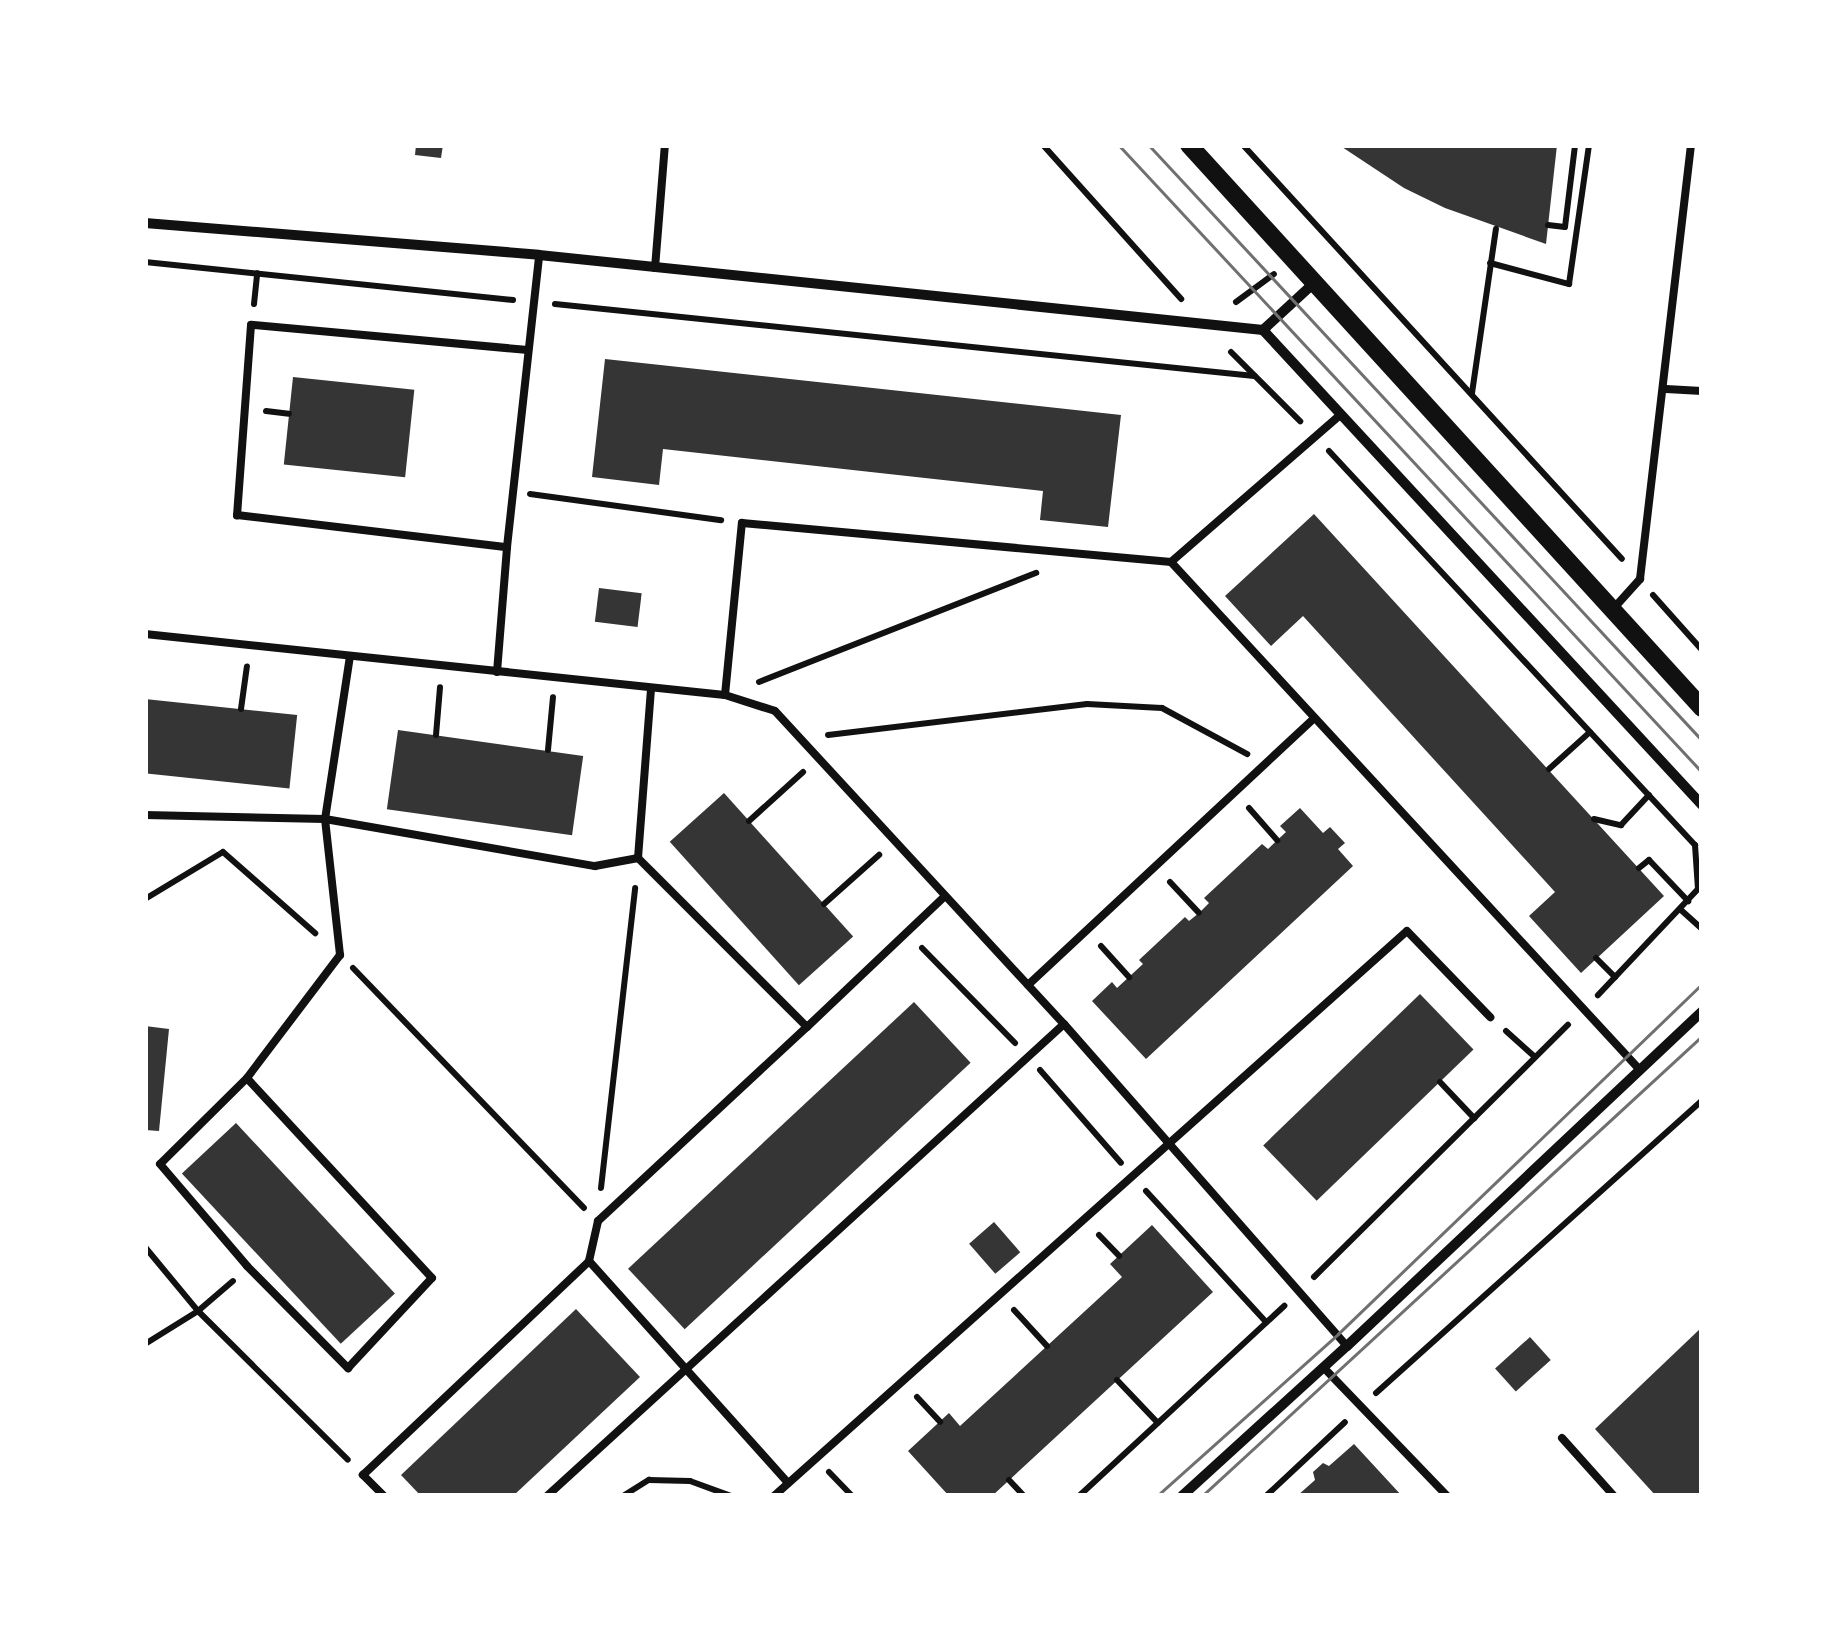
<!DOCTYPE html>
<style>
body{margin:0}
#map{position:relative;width:1847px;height:1641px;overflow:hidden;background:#fff;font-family:"Golos Text",sans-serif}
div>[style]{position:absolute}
.building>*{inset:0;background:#353535;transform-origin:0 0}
.path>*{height:6px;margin:-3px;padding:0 3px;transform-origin:3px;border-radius:3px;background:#111}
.service>*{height:8px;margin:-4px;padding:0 4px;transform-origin:4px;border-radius:4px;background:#111}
.minor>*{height:10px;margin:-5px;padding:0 5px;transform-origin:5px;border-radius:5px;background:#111}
.tertiary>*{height:18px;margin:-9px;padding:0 9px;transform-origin:9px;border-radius:9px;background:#111}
.tram>*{height:2.5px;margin:-1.25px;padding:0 1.25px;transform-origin:1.25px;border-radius:1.25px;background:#707070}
span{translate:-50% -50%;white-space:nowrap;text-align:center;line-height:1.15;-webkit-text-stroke:10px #fff;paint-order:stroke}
.frame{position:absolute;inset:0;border:148px solid #fff;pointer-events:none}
</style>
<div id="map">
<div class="building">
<i style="clip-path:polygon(416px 145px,443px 145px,441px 158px,415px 155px)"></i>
<i style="clip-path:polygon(1339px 145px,1557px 145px,1546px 244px,1445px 208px,1404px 188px)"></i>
<i style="clip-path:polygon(605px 359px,1121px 415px,1108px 527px,1040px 520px,1043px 491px,663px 449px,659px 485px,592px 477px)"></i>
<i style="left:293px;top:377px;width:122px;height:88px;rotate:6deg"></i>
<i style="clip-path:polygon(1314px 514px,1664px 896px,1581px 973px,1529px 916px,1555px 892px,1303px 616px,1271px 646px,1225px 596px)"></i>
<i style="left:599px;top:588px;width:43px;height:34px;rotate:7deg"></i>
<i style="left:145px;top:699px;width:153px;height:74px;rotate:6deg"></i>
<i style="left:398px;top:730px;width:187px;height:80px;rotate:8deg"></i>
<i style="left:724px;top:793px;width:193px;height:73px;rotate:48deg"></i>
<i style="clip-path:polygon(1300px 808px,1323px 833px,1330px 827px,1345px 843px,1338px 849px,1353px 866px,1146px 1059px,1092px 1001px,1112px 982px,1117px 988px,1143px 964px,1139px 960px,1185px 917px,1189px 921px,1199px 913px,1209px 903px,1204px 898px,1262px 844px,1268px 849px,1286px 832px,1280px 826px)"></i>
<i style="left:1420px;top:994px;width:77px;height:218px;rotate:46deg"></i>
<i style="left:914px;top:1002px;width:83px;height:391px;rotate:47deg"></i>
<i style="clip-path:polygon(145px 1026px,169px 1029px,159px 1131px,145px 1130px)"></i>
<i style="left:236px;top:1123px;width:233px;height:74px;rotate:47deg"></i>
<i style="left:994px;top:1222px;width:40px;height:33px;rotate:49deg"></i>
<i style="clip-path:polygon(1152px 1225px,1213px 1292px,992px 1496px,949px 1496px,908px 1451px,949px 1413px,960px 1426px,1122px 1277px,1110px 1264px)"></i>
<i style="clip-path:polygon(576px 1309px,640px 1377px,513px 1496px,421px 1496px,401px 1475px)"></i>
<i style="clip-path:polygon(1702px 1327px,1702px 1496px,1656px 1496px,1595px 1429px)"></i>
<i style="left:1530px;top:1337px;width:31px;height:47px;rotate:48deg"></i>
<i style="clip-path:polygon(1354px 1444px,1402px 1496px,1297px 1496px,1315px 1480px,1313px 1472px,1323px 1463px,1329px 1466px)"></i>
</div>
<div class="path">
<i style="left:1043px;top:145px;width:207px;rotate:48.1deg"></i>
<i style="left:1243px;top:145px;width:561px;rotate:47.53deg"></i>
<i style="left:1548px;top:225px;width:17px;rotate:7deg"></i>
<i style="left:1565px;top:227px;width:83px;rotate:-83deg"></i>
<i style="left:145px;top:262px;width:370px;rotate:5.9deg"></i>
<i style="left:1490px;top:263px;width:82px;rotate:14.9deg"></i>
<i style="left:1569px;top:284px;width:140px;rotate:-81.8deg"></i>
<i style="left:1236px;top:302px;width:47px;rotate:-36.4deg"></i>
<i style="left:254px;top:304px;width:31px;rotate:-84deg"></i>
<i style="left:555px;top:304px;width:703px;rotate:5.88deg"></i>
<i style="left:1231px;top:352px;width:98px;rotate:45deg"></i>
<i style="left:1472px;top:393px;width:166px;rotate:-81.7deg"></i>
<i style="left:266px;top:411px;width:23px;rotate:7deg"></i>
<i style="left:1329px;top:451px;width:538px;rotate:47.11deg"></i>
<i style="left:1695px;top:845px;width:44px;rotate:86.1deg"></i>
<i style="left:1698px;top:889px;width:146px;rotate:133.3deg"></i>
<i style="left:530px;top:494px;width:193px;rotate:7.8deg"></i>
<i style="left:1653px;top:595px;width:74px;rotate:48.3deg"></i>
<i style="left:759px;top:682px;width:298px;rotate:-21.5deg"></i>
<i style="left:241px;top:709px;width:43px;rotate:-82.1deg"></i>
<i style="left:436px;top:735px;width:48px;rotate:-85.2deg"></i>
<i style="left:828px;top:735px;width:261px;rotate:-6.8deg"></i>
<i style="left:1087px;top:704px;width:75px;rotate:3.1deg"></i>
<i style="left:1162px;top:708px;width:97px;rotate:28.4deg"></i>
<i style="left:548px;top:750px;width:53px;rotate:-84.6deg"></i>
<i style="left:1549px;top:769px;width:55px;rotate:-42.1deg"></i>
<i style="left:1249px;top:808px;width:43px;rotate:48.8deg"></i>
<i style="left:1594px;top:819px;width:28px;rotate:13deg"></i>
<i style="left:1621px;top:825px;width:41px;rotate:-47deg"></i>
<i style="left:749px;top:821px;width:73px;rotate:-42.2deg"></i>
<i style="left:1639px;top:868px;width:13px;rotate:-39deg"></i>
<i style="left:1649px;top:860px;width:57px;rotate:46.4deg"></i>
<i style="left:1170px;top:882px;width:42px;rotate:46.9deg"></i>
<i style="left:145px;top:899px;width:91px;rotate:-31.1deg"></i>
<i style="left:223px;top:852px;width:123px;rotate:41.4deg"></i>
<i style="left:824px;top:904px;width:74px;rotate:-41.7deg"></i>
<i style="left:1681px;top:910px;width:28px;rotate:42deg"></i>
<i style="left:1101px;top:946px;width:42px;rotate:47.9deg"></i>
<i style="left:922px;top:948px;width:133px;rotate:45.6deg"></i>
<i style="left:1596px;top:958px;width:27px;rotate:45deg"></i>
<i style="left:353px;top:968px;width:333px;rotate:46.1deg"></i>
<i style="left:1506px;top:1031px;width:39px;rotate:42deg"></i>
<i style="left:1040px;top:1070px;width:123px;rotate:48.9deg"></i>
<i style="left:1440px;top:1082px;width:50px;rotate:46.6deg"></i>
<i style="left:601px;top:1188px;width:302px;rotate:-83.5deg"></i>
<i style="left:1146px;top:1191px;width:178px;rotate:47.5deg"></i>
<i style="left:1099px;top:1235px;width:29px;rotate:46deg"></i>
<i style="left:145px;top:1247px;width:83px;rotate:50.4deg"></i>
<i style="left:198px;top:1311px;width:211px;rotate:44.8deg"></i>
<i style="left:1314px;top:1277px;width:358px;rotate:-44.8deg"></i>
<i style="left:1014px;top:1310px;width:49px;rotate:47.5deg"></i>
<i style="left:145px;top:1344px;width:62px;rotate:-31.9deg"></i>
<i style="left:198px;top:1311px;width:46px;rotate:-40.6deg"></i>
<i style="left:1117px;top:1380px;width:59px;rotate:46.4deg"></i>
<i style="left:1376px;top:1393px;width:438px;rotate:-41.9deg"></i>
<i style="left:917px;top:1397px;width:34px;rotate:47deg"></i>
<i style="left:829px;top:1472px;width:33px;rotate:46deg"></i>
<i style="left:1009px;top:1480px;width:22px;rotate:47deg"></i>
<i style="left:623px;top:1496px;width:31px;rotate:-32deg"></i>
<i style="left:649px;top:1480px;width:41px;rotate:1.4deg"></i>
<i style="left:690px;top:1481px;width:44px;rotate:20.1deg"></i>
<i style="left:1079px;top:1496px;width:280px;rotate:-42.8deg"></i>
<i style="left:1266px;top:1496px;width:108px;rotate:-43.1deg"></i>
</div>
<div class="service">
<i style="left:655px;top:268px;width:123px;rotate:-85.4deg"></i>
<i style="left:528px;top:350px;width:278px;rotate:-174.8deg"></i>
<i style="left:251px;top:325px;width:191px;rotate:94.2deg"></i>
<i style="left:237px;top:515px;width:272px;rotate:6.8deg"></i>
<i style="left:507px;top:547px;width:294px;rotate:-83.7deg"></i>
<i style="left:1666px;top:389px;width:36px;rotate:3deg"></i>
<i style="left:1171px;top:562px;width:225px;rotate:-41deg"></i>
<i style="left:1614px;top:608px;width:39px;rotate:-48deg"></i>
<i style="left:1640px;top:579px;width:437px;rotate:-83.3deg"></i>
<i style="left:145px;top:634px;width:583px;rotate:6deg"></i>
<i style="left:725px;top:695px;width:173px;rotate:-84.4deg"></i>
<i style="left:742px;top:523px;width:431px;rotate:5.2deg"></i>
<i style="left:1171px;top:562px;width:690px;rotate:47.29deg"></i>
<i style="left:350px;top:656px;width:165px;rotate:98.7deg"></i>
<i style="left:325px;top:819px;width:274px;rotate:9.9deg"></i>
<i style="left:595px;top:866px;width:44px;rotate:-10.5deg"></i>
<i style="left:638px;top:858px;width:169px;rotate:-85.6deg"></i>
<i style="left:497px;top:672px;width:125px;rotate:-85.4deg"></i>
<i style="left:725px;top:695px;width:52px;rotate:17.7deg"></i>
<i style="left:775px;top:711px;width:426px;rotate:47.3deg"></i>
<i style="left:1064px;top:1024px;width:429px;rotate:48.7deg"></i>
<i style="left:145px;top:815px;width:180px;rotate:1.3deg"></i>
<i style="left:325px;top:819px;width:137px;rotate:83.7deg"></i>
<i style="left:340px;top:955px;width:154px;rotate:127.1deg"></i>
<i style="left:247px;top:1078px;width:122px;rotate:135.3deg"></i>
<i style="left:160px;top:1164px;width:134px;rotate:49.5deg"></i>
<i style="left:247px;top:1266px;width:144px;rotate:45.3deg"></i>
<i style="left:348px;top:1368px;width:123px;rotate:-47deg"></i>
<i style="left:432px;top:1278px;width:272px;rotate:-132.8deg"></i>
<i style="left:638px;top:858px;width:239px;rotate:45deg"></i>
<i style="left:807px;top:1027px;width:189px;rotate:-43.5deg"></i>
<i style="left:1028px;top:985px;width:391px;rotate:-43deg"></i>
<i style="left:589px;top:1261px;width:298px;rotate:48.1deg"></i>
<i style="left:1324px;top:1368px;width:178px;rotate:46.1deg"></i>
<i style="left:1562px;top:1438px;width:78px;rotate:48.1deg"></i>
<i style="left:384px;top:1496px;width:30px;rotate:-135deg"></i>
<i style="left:363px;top:1475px;width:311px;rotate:-43.4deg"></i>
<i style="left:589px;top:1261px;width:41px;rotate:-77.3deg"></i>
<i style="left:598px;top:1221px;width:285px;rotate:-42.9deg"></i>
<i style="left:547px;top:1496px;width:700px;rotate:-42.39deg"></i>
<i style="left:774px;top:1496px;width:848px;rotate:-41.75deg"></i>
<i style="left:1407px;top:931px;width:120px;rotate:46deg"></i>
</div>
<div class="minor">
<i style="left:145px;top:223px;width:395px;rotate:4.6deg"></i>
<i style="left:539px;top:255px;width:728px;rotate:5.91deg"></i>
<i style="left:1263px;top:330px;width:647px;rotate:47.26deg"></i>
<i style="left:1263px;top:330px;width:71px;rotate:-42.7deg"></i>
<i style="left:1182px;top:1496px;width:223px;rotate:-42.3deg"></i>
<i style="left:1347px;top:1346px;width:488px;rotate:-43.3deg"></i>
</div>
<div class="tertiary">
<i style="left:1189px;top:145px;width:762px;rotate:47.66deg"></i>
</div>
<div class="tram">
<i style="left:1119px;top:145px;width:856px;rotate:47.08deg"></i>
<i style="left:1149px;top:145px;width:812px;rotate:47.1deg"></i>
<i style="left:1157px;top:1496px;width:243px;rotate:-41.8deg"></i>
<i style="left:1338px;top:1334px;width:505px;rotate:-43.88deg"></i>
<i style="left:1202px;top:1496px;width:679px;rotate:-42.61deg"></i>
</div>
<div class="frame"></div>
</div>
